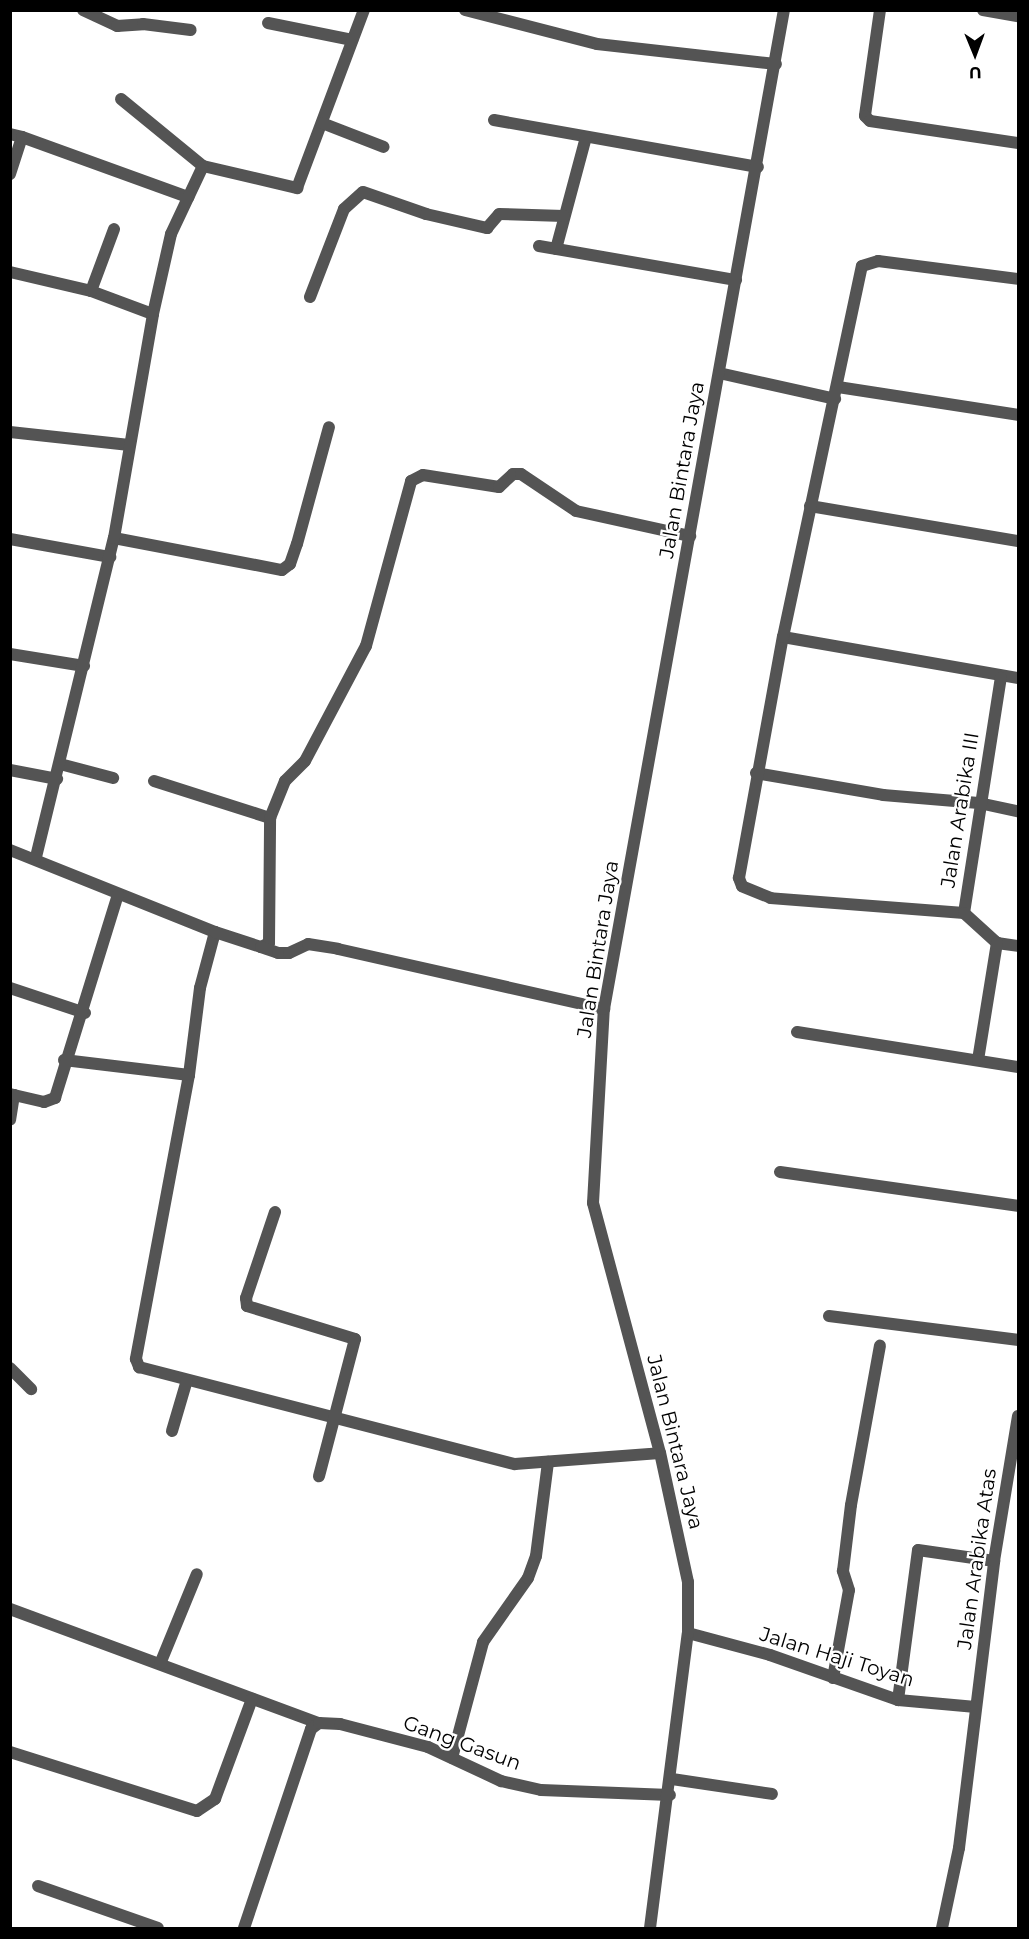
<!DOCTYPE html>
<style>
body{margin:0}
#map{position:relative;width:1029px;height:1939px;overflow:hidden;background:#fff;font-family:Montserrat,sans-serif}
div>[style]{position:absolute}
.minor>*{height:12px;margin:-6px;padding:0 6px;transform-origin:6px;border-radius:6px;background:#545454}
.tertiary>*{height:12px;margin:-6px;padding:0 6px;transform-origin:6px;border-radius:6px;background:#545454}
span{translate:-50% -50%;white-space:nowrap;text-align:center;line-height:1.15;-webkit-text-stroke:4.5px #fff;paint-order:stroke}
.street-label{font-size:20px;color:#000}
.frame{position:absolute;inset:0;border:12px solid #000;pointer-events:none}
.north{position:absolute;left:945px;top:24px;width:60px;height:60px;-webkit-text-stroke:4px #fff;paint-order:stroke;rotate:179deg;font-size:16px;font-weight:700;line-height:24px;text-align:center;color:#000}
.north::after{content:'';display:block;margin:auto;width:21px;height:27px;background:#000;clip-path:polygon(50% 0,100% 100%,50% 72%,0 100%)}
</style>
<div id="map">
<div class="minor">
<i style="left:83px;top:10px;width:38px;rotate:25deg"></i>
<i style="left:117px;top:26px;width:26px;rotate:-4deg"></i>
<i style="left:143px;top:24px;width:48px;rotate:7.1deg"></i>
<i style="left:465px;top:10px;width:136px;rotate:14.4deg"></i>
<i style="left:597px;top:44px;width:180px;rotate:6.4deg"></i>
<i style="left:880px;top:10px;width:107px;rotate:98.1deg"></i>
<i style="left:865px;top:116px;width:7px;rotate:45deg"></i>
<i style="left:870px;top:121px;width:150px;rotate:8.5deg"></i>
<i style="left:983px;top:10px;width:36px;rotate:10deg"></i>
<i style="left:268px;top:23px;width:86px;rotate:11.4deg"></i>
<i style="left:121px;top:99px;width:106px;rotate:39.3deg"></i>
<i style="left:203px;top:166px;width:97px;rotate:13.2deg"></i>
<i style="left:297px;top:188px;width:190px;rotate:-69.4deg"></i>
<i style="left:494px;top:120px;width:268px;rotate:10.1deg"></i>
<i style="left:322px;top:123px;width:66px;rotate:21.2deg"></i>
<i style="left:10px;top:134px;width:12px;rotate:14deg"></i>
<i style="left:22px;top:137px;width:39px;rotate:108deg"></i>
<i style="left:22px;top:137px;width:177px;rotate:19.9deg"></i>
<i style="left:539px;top:246px;width:200px;rotate:9.8deg"></i>
<i style="left:556px;top:249px;width:116px;rotate:-75deg"></i>
<i style="left:10px;top:272px;width:83px;rotate:13.2deg"></i>
<i style="left:91px;top:291px;width:66px;rotate:20.4deg"></i>
<i style="left:91px;top:291px;width:66px;rotate:-69.6deg"></i>
<i style="left:310px;top:297px;width:94px;rotate:-68.9deg"></i>
<i style="left:344px;top:209px;width:25px;rotate:-42deg"></i>
<i style="left:363px;top:192px;width:67px;rotate:19.2deg"></i>
<i style="left:426px;top:214px;width:63px;rotate:12.9deg"></i>
<i style="left:487px;top:228px;width:18px;rotate:-49deg"></i>
<i style="left:499px;top:214px;width:65px;rotate:1.8deg"></i>
<i style="left:719px;top:373px;width:119px;rotate:12.6deg"></i>
<i style="left:838px;top:387px;width:182px;rotate:8.8deg"></i>
<i style="left:10px;top:432px;width:120px;rotate:6.2deg"></i>
<i style="left:810px;top:506px;width:211px;rotate:9.6deg"></i>
<i style="left:114px;top:538px;width:171px;rotate:10.8deg"></i>
<i style="left:282px;top:570px;width:10px;rotate:-37deg"></i>
<i style="left:290px;top:564px;width:21px;rotate:-71deg"></i>
<i style="left:297px;top:544px;width:121px;rotate:-74.7deg"></i>
<i style="left:10px;top:539px;width:102px;rotate:10.2deg"></i>
<i style="left:783px;top:637px;width:239px;rotate:9.9deg"></i>
<i style="left:10px;top:654px;width:75px;rotate:9.2deg"></i>
<i style="left:60px;top:764px;width:55px;rotate:14.8deg"></i>
<i style="left:10px;top:770px;width:48px;rotate:10.8deg"></i>
<i style="left:756px;top:773px;width:129px;rotate:9.8deg"></i>
<i style="left:883px;top:795px;width:96px;rotate:4.8deg"></i>
<i style="left:979px;top:803px;width:40px;rotate:12deg"></i>
<i style="left:154px;top:781px;width:122px;rotate:17.7deg"></i>
<i style="left:10px;top:850px;width:221px;rotate:21.8deg"></i>
<i style="left:215px;top:932px;width:58px;rotate:105deg"></i>
<i style="left:200px;top:988px;width:88px;rotate:97.2deg"></i>
<i style="left:189px;top:1075px;width:289px;rotate:100.6deg"></i>
<i style="left:136px;top:1359px;width:9px;rotate:69deg"></i>
<i style="left:139px;top:1367px;width:388px;rotate:14.5deg"></i>
<i style="left:515px;top:1464px;width:145px;rotate:-4.3deg"></i>
<i style="left:36px;top:857px;width:328px;rotate:-76.3deg"></i>
<i style="left:114px;top:538px;width:227px;rotate:-80.1deg"></i>
<i style="left:153px;top:314px;width:82px;rotate:-77.3deg"></i>
<i style="left:171px;top:234px;width:75px;rotate:-64.8deg"></i>
<i style="left:964px;top:913px;width:194px;rotate:-175.6deg"></i>
<i style="left:771px;top:898px;width:31px;rotate:-158deg"></i>
<i style="left:742px;top:886px;width:9px;rotate:-111deg"></i>
<i style="left:739px;top:878px;width:245px;rotate:-79.7deg"></i>
<i style="left:783px;top:637px;width:379px;rotate:-78deg"></i>
<i style="left:862px;top:266px;width:17px;rotate:-17deg"></i>
<i style="left:878px;top:261px;width:141px;rotate:7.3deg"></i>
<i style="left:964px;top:913px;width:238px;rotate:-81.1deg"></i>
<i style="left:964px;top:913px;width:45px;rotate:42.3deg"></i>
<i style="left:215px;top:932px;width:48px;rotate:18.1deg"></i>
<i style="left:261px;top:947px;width:9px;rotate:-27deg"></i>
<i style="left:269px;top:943px;width:125px;rotate:-89.5deg"></i>
<i style="left:270px;top:818px;width:40px;rotate:-68deg"></i>
<i style="left:285px;top:781px;width:28px;rotate:-45deg"></i>
<i style="left:305px;top:761px;width:130px;rotate:-62.1deg"></i>
<i style="left:366px;top:646px;width:171px;rotate:-74.7deg"></i>
<i style="left:411px;top:481px;width:13px;rotate:-27deg"></i>
<i style="left:423px;top:475px;width:77px;rotate:9deg"></i>
<i style="left:499px;top:487px;width:19px;rotate:-43deg"></i>
<i style="left:513px;top:474px;width:8px"></i>
<i style="left:521px;top:474px;width:66px;rotate:33.9deg"></i>
<i style="left:576px;top:511px;width:117px;rotate:12.4deg"></i>
<i style="left:997px;top:943px;width:21px;rotate:8deg"></i>
<i style="left:261px;top:947px;width:18px;rotate:19deg"></i>
<i style="left:278px;top:953px;width:11px"></i>
<i style="left:289px;top:953px;width:21px;rotate:-25deg"></i>
<i style="left:308px;top:944px;width:30px;rotate:9deg"></i>
<i style="left:338px;top:949px;width:273px;rotate:12.7deg"></i>
<i style="left:10px;top:988px;width:79px;rotate:18.4deg"></i>
<i style="left:797px;top:1032px;width:224px;rotate:9deg"></i>
<i style="left:64px;top:1060px;width:126px;rotate:6.8deg"></i>
<i style="left:978px;top:1060px;width:119px;rotate:-80.8deg"></i>
<i style="left:10px;top:1094px;width:4px;rotate:14deg"></i>
<i style="left:14px;top:1095px;width:25px;rotate:99deg"></i>
<i style="left:14px;top:1095px;width:31px;rotate:13deg"></i>
<i style="left:44px;top:1102px;width:12px;rotate:-20deg"></i>
<i style="left:55px;top:1098px;width:213px;rotate:-72.8deg"></i>
<i style="left:780px;top:1172px;width:240px;rotate:8.1deg"></i>
<i style="left:275px;top:1212px;width:91px;rotate:108.6deg"></i>
<i style="left:246px;top:1298px;width:8px;rotate:83deg"></i>
<i style="left:247px;top:1306px;width:113px;rotate:17deg"></i>
<i style="left:355px;top:1339px;width:142px;rotate:104.7deg"></i>
<i style="left:829px;top:1316px;width:191px;rotate:7.2deg"></i>
<i style="left:10px;top:1368px;width:30px;rotate:45deg"></i>
<i style="left:172px;top:1431px;width:53px;rotate:-73.6deg"></i>
<i style="left:10px;top:1609px;width:329px;rotate:20.3deg"></i>
<i style="left:688px;top:1633px;width:85px;rotate:15deg"></i>
<i style="left:770px;top:1655px;width:136px;rotate:19.4deg"></i>
<i style="left:898px;top:1700px;width:78px;rotate:5.1deg"></i>
<i style="left:160px;top:1664px;width:97px;rotate:-67.7deg"></i>
<i style="left:833px;top:1678px;width:89px;rotate:-79.7deg"></i>
<i style="left:849px;top:1590px;width:20px;rotate:-108deg"></i>
<i style="left:843px;top:1571px;width:66px;rotate:-83.1deg"></i>
<i style="left:851px;top:1505px;width:162px;rotate:-79.7deg"></i>
<i style="left:898px;top:1700px;width:151px;rotate:-82.4deg"></i>
<i style="left:918px;top:1550px;width:77px;rotate:8.2deg"></i>
<i style="left:10px;top:1752px;width:196px;rotate:17.5deg"></i>
<i style="left:197px;top:1811px;width:22px;rotate:-34deg"></i>
<i style="left:215px;top:1799px;width:107px;rotate:-69.7deg"></i>
<i style="left:452px;top:1758px;width:120px;rotate:-75deg"></i>
<i style="left:483px;top:1642px;width:78px;rotate:-54.9deg"></i>
<i style="left:528px;top:1578px;width:23px;rotate:-70deg"></i>
<i style="left:536px;top:1556px;width:95px;rotate:-82.7deg"></i>
<i style="left:672px;top:1779px;width:101px;rotate:8.5deg"></i>
<i style="left:38px;top:1886px;width:127px;rotate:19.3deg"></i>
<i style="left:244px;top:1928px;width:210px;rotate:-71.4deg"></i>
<i style="left:311px;top:1729px;width:10px;rotate:-37deg"></i>
<i style="left:319px;top:1723px;width:21px;rotate:3deg"></i>
<i style="left:340px;top:1724px;width:91px;rotate:14.6deg"></i>
<i style="left:428px;top:1747px;width:81px;rotate:25deg"></i>
<i style="left:501px;top:1781px;width:41px;rotate:12.7deg"></i>
<i style="left:541px;top:1790px;width:129px;rotate:2.2deg"></i>
<i style="left:942px;top:1928px;width:82px;rotate:-78deg"></i>
<i style="left:959px;top:1848px;width:289px;rotate:-83deg"></i>
<i style="left:994px;top:1561px;width:147px;rotate:-80.6deg"></i>
</div>
<div class="tertiary">
<i style="left:650px;top:1928px;width:297px;rotate:-82.7deg"></i>
<i style="left:688px;top:1633px;width:51px;rotate:-90deg"></i>
<i style="left:688px;top:1582px;width:132px;rotate:-102.2deg"></i>
<i style="left:660px;top:1453px;width:259px;rotate:-105deg"></i>
<i style="left:593px;top:1203px;width:194px;rotate:-86.8deg"></i>
<i style="left:604px;top:1009px;width:1015px;rotate:-79.79deg"></i>
</div>
<div class="street-label">
<span style="left:682px;top:470px;rotate:-80deg">Jalan Bintara Jaya</span>
<span style="left:960px;top:810px;rotate:-81deg">Jalan Arabika III</span>
<span style="left:598px;top:949px;rotate:-81deg">Jalan Bintara Jaya</span>
<span style="left:675px;top:1442px;rotate:76deg">Jalan Bintara Jaya</span>
<span style="left:977px;top:1559px;rotate:-82deg">Jalan Arabika Atas</span>
<span style="left:837px;top:1657px;rotate:17deg">Jalan Haji Toyan</span>
<span style="left:462px;top:1743px;rotate:20deg">Gang Gasun</span>
</div>
<div class="frame"></div>
<div class="north">U</div>
</div>
